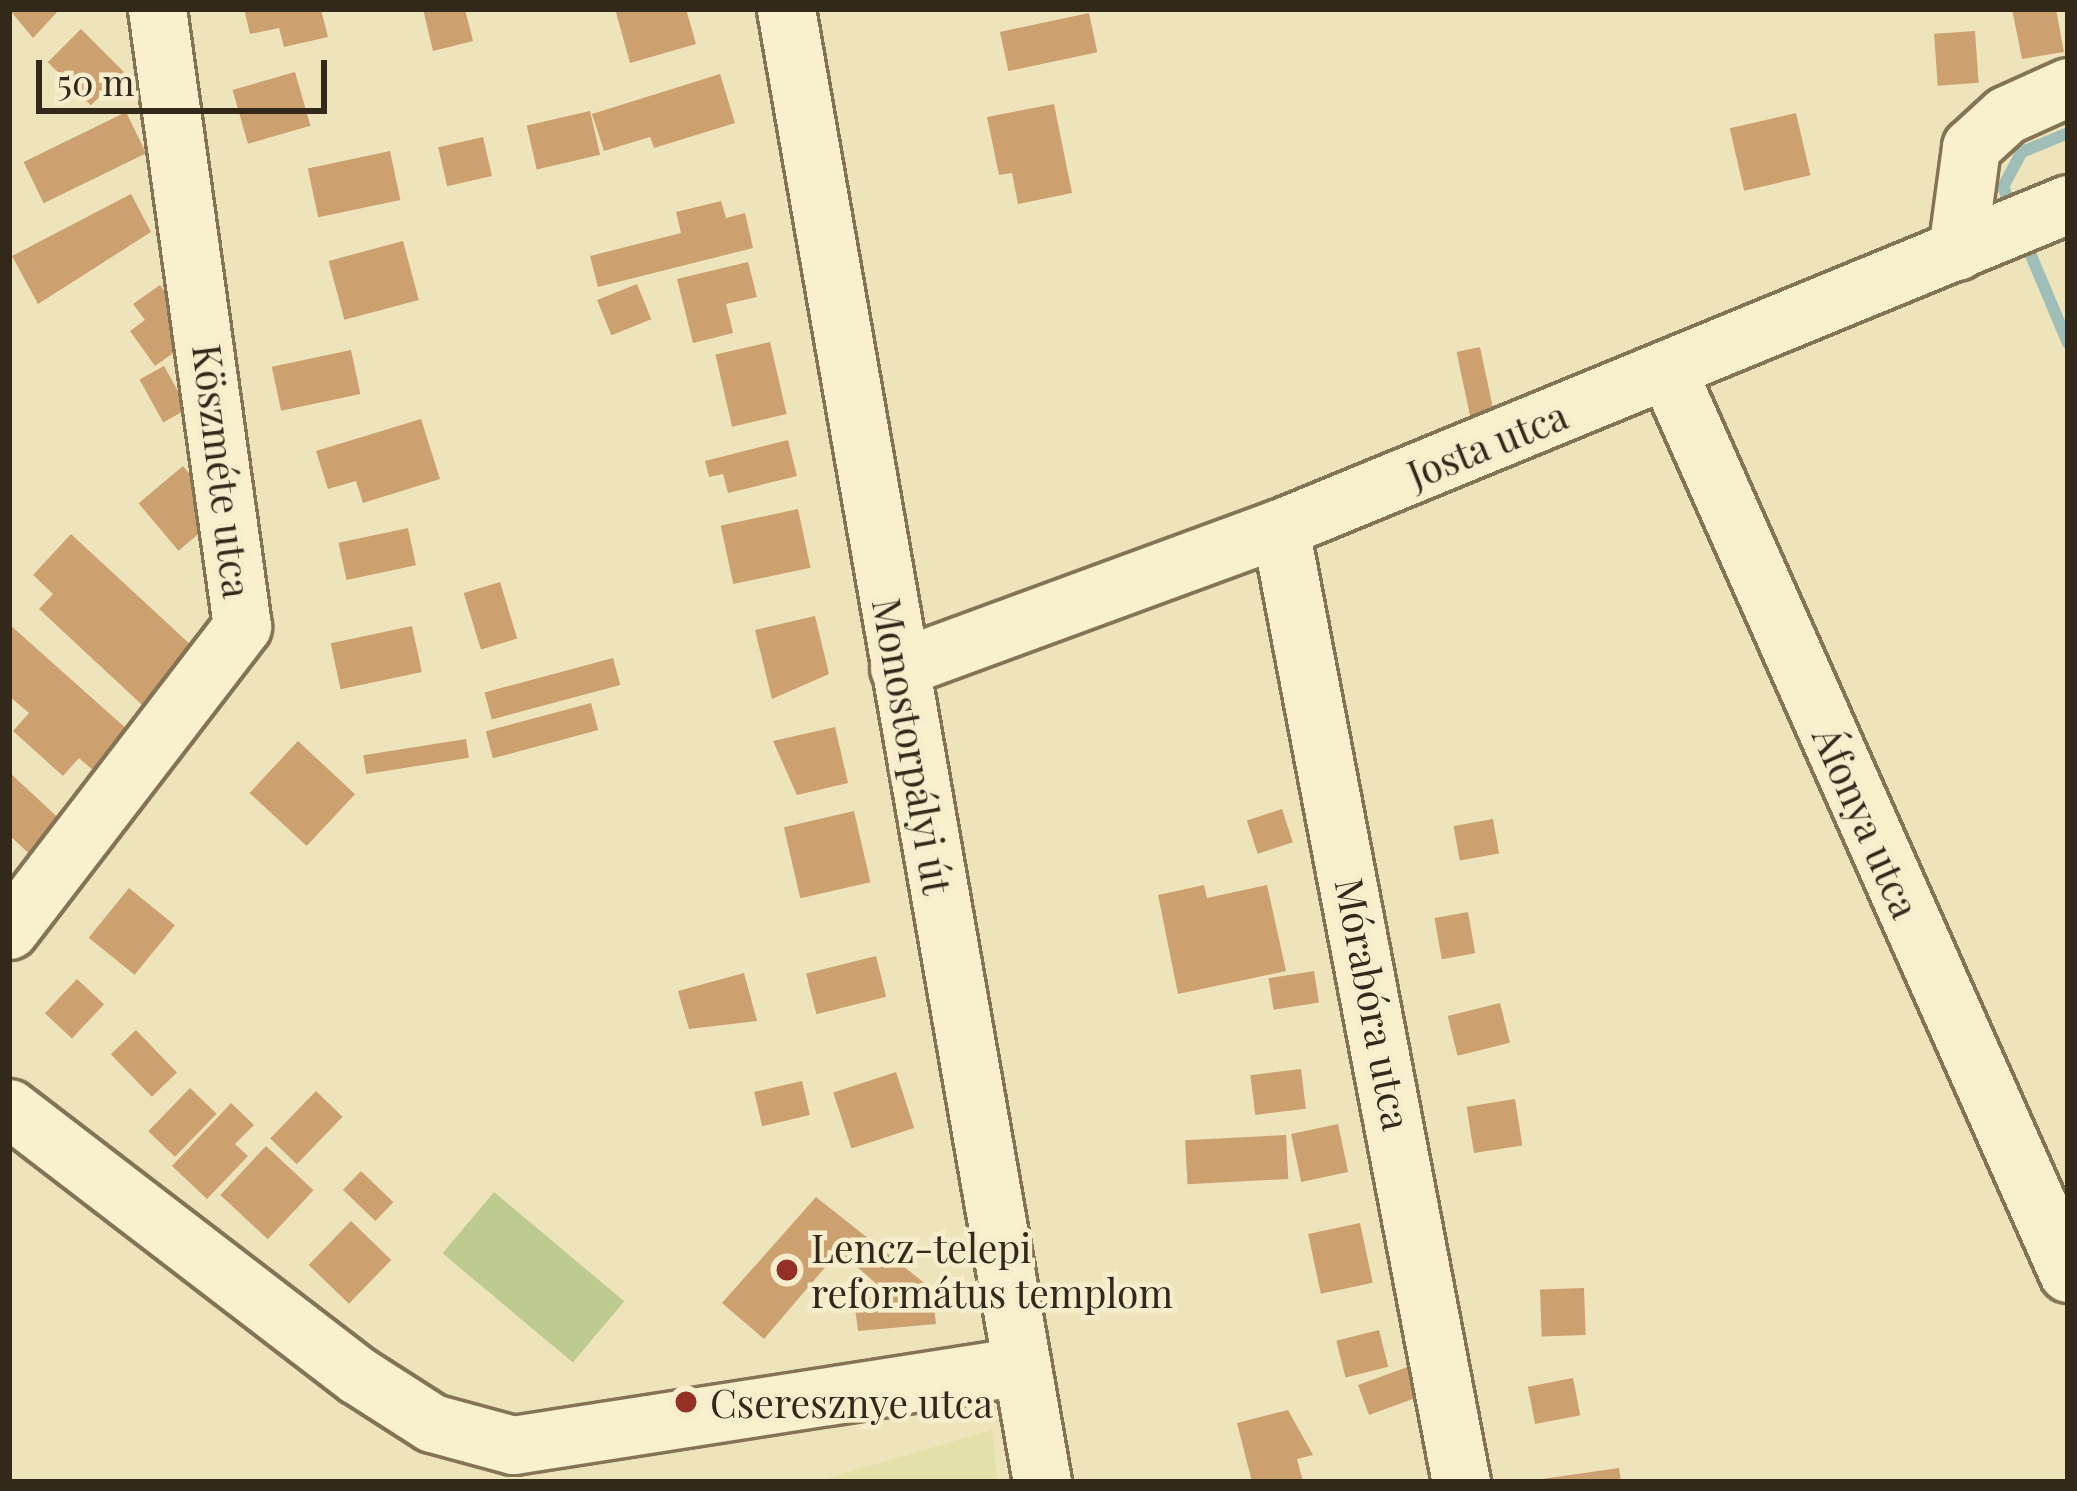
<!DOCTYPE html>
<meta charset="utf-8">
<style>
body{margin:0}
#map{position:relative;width:2077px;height:1491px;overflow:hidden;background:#eee4bb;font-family:"Playfair Display",serif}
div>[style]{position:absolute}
.farmland>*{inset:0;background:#e3e0a9}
.green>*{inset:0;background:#becb90;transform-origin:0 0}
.stream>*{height:12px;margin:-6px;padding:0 6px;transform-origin:6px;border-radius:6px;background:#9fbeb8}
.building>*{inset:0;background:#cda070;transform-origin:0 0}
.roads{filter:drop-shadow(3px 0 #857355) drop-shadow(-3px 0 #857355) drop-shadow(0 3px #857355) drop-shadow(0 -3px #857355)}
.minor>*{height:57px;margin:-28.5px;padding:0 28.5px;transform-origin:28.5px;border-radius:28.5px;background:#f9f0ce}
.dots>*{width:33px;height:33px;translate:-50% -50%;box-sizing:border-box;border:6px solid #f5edcb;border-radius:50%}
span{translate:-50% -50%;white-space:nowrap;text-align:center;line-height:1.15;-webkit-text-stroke:9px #f5edcb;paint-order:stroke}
.street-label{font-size:39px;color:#33291a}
.poi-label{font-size:39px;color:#33291a}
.left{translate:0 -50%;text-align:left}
.frame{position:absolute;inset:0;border:12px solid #33291a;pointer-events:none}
.scale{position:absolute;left:36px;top:60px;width:291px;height:54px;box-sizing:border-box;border:6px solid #33291a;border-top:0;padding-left:15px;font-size:36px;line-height:42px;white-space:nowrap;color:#33291a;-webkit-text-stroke:9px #f5edcb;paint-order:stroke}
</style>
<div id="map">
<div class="farmland">
<i style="clip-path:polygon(992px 1430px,998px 1482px,814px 1482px)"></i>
</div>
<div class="green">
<i style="left:494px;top:1192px;width:170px;height:80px;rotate:40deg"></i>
</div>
<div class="stream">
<i style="left:2012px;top:209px;width:24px;rotate:-112deg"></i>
<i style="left:2003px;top:187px;width:40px;rotate:-62deg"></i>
<i style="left:2022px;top:152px;width:50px;rotate:-22.4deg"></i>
<i style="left:2024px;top:239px;width:113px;rotate:67.1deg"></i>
</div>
<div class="building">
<i style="clip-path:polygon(9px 9px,60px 9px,33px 38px)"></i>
<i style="clip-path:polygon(244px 9px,321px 9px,328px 37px,284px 47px,279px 28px,250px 34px)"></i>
<i style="clip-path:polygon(423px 9px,465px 9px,473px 41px,433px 51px)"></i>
<i style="clip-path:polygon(615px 9px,686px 9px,696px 44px,630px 63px)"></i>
<i style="clip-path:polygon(2012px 9px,2056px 9px,2064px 52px,2022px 59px)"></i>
<i style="left:1089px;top:13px;width:40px;height:91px;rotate:78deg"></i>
<i style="left:81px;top:29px;width:61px;height:47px;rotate:45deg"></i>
<i style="left:1975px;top:31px;width:52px;height:41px;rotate:86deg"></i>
<i style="left:295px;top:72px;width:56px;height:65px;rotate:74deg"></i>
<i style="clip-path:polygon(720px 74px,735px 123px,654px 148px,650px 137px,604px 151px,592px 114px)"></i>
<i style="clip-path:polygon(1054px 104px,1072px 193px,1018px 204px,1012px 173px,999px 175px,987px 117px)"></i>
<i style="left:590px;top:111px;width:45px;height:65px;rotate:77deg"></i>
<i style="left:126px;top:112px;width:46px;height:114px;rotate:64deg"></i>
<i style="left:1796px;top:113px;width:64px;height:68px;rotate:77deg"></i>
<i style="left:483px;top:137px;width:40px;height:46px;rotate:77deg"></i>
<i style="left:390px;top:151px;width:50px;height:84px;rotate:78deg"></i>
<i style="clip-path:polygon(131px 194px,151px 232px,38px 304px,12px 256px)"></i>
<i style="clip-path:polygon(721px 201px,726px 218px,745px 213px,753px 248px,598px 287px,590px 256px,681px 233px,676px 212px)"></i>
<i style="left:403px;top:241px;width:61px;height:77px;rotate:75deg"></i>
<i style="clip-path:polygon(748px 262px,757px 297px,726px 304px,733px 333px,693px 343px,677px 279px)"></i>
<i style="left:637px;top:284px;width:38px;height:43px;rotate:68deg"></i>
<i style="clip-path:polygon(160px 285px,197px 336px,155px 366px,130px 331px,145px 320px,133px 304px)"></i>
<i style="left:770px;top:342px;width:74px;height:56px;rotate:77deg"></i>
<i style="left:1480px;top:347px;width:74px;height:24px;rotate:78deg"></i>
<i style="left:351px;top:350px;width:45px;height:81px;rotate:78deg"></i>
<i style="left:164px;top:366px;width:49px;height:28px;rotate:61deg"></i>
<i style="clip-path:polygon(421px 419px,440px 479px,363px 503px,356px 481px,328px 489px,316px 451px)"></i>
<i style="clip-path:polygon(788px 440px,797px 476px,728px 493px,723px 474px,709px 477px,705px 461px)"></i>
<i style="left:183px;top:466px;width:62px;height:58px;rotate:50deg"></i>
<i style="left:798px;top:509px;width:60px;height:79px;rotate:78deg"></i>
<i style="left:408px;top:528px;width:38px;height:71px;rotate:78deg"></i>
<i style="clip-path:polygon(71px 534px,206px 659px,154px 716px,39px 609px,53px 594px,33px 575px)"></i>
<i style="left:500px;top:582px;width:59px;height:38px;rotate:73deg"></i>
<i style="clip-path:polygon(815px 616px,829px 674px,772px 699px,755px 630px)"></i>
<i style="clip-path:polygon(9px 624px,138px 739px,103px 779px,79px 758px,63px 776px,13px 731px,29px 713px,9px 696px)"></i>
<i style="left:412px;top:626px;width:47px;height:83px;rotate:78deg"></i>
<i style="left:613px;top:658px;width:28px;height:133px;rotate:75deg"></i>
<i style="left:591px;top:703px;width:28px;height:109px;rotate:75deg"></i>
<i style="clip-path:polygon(835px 727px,848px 783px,797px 795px,773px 741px)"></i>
<i style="left:466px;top:739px;width:19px;height:104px;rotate:81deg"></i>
<i style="left:298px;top:741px;width:78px;height:71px;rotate:43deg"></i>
<i style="clip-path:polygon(9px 772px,68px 827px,37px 861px,9px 835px)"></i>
<i style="left:1282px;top:809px;width:35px;height:37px;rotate:72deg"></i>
<i style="left:854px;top:811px;width:73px;height:72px;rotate:77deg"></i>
<i style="left:1493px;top:819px;width:35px;height:40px;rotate:80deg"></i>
<i style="clip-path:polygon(1204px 885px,1207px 898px,1267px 885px,1286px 971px,1178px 994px,1158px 895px)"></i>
<i style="left:129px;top:888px;width:59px;height:64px;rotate:39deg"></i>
<i style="left:1468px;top:912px;width:42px;height:34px;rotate:80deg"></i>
<i style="left:876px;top:956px;width:42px;height:72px;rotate:76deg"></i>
<i style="left:1314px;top:971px;width:32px;height:46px;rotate:81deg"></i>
<i style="clip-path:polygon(744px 973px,757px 1021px,689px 1029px,678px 991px)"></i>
<i style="left:77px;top:979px;width:37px;height:47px;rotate:43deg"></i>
<i style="left:1500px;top:1003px;width:41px;height:54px;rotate:76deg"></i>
<i style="left:136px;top:1030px;width:59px;height:35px;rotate:46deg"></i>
<i style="left:1301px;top:1069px;width:40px;height:51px;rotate:83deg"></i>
<i style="left:896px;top:1072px;width:59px;height:66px;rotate:72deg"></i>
<i style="left:802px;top:1081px;width:35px;height:49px;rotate:77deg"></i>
<i style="left:190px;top:1088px;width:37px;height:60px;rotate:44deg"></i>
<i style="left:316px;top:1091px;width:37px;height:66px;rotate:44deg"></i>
<i style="left:1515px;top:1099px;width:47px;height:49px;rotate:81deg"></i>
<i style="clip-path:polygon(231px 1103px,254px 1125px,235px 1144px,248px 1156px,207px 1199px,172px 1166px)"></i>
<i style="left:1338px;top:1124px;width:49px;height:48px;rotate:78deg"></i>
<i style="left:1286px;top:1135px;width:44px;height:101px;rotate:87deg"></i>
<i style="left:266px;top:1146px;width:65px;height:67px;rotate:43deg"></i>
<i style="left:361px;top:1171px;width:45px;height:26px;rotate:44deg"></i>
<i style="clip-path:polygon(816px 1197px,932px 1289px,936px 1324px,858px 1331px,854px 1300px,888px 1294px,839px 1251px,764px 1339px,722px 1303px)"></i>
<i style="left:351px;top:1221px;width:56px;height:61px;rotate:44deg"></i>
<i style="left:1360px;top:1223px;width:61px;height:53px;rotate:78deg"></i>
<i style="left:1584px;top:1288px;width:47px;height:44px;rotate:88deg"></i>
<i style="left:1379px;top:1330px;width:38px;height:44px;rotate:76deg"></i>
<i style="left:1421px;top:1362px;width:32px;height:67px;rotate:70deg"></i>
<i style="left:1573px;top:1378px;width:38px;height:46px;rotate:79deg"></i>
<i style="clip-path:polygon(1288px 1410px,1313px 1455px,1297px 1459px,1303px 1482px,1252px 1482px,1237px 1423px)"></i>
<i style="clip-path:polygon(1619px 1468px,1621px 1482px,1542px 1482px,1542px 1479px)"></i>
</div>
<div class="roads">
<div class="minor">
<i style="left:786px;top:9px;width:1495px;rotate:80.14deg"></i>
<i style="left:1957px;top:251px;width:105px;rotate:-82.3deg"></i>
<i style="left:1971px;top:147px;width:47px;rotate:-42.4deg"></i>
<i style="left:2006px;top:115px;width:68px;rotate:-24.3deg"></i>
<i style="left:1667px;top:370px;width:988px;rotate:66.06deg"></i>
<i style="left:1280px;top:528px;width:971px;rotate:79.26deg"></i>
<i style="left:899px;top:668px;width:406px;rotate:-20.2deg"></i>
<i style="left:1280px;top:528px;width:852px;rotate:-22.35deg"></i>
<i style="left:9px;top:930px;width:383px;rotate:-52.5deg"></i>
<i style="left:242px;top:626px;width:623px;rotate:-97.84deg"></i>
<i style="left:9px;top:1108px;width:439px;rotate:37.5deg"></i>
<i style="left:357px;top:1375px;width:89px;rotate:32.6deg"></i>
<i style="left:432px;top:1423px;width:84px;rotate:15.2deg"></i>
<i style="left:513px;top:1445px;width:514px;rotate:-8.84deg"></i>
</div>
</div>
<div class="dots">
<i style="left:787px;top:1270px;background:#943025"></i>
<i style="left:686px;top:1402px;background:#943025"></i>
</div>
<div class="street-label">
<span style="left:1487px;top:444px;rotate:-22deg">Josta utca</span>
<span style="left:223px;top:471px;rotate:83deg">Köszméte utca</span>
<span style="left:913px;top:746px;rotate:80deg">Monostorpályi út</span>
<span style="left:1867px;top:822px;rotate:66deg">Áfonya utca</span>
<span style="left:1374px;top:1004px;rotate:79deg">Mórabóra utca</span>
</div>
<div class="poi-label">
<span class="left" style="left:811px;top:1270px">Lencz-telepi<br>református templom</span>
<span class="left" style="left:710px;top:1402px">Cseresznye utca</span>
</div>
<div class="frame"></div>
<div class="scale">50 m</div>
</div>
